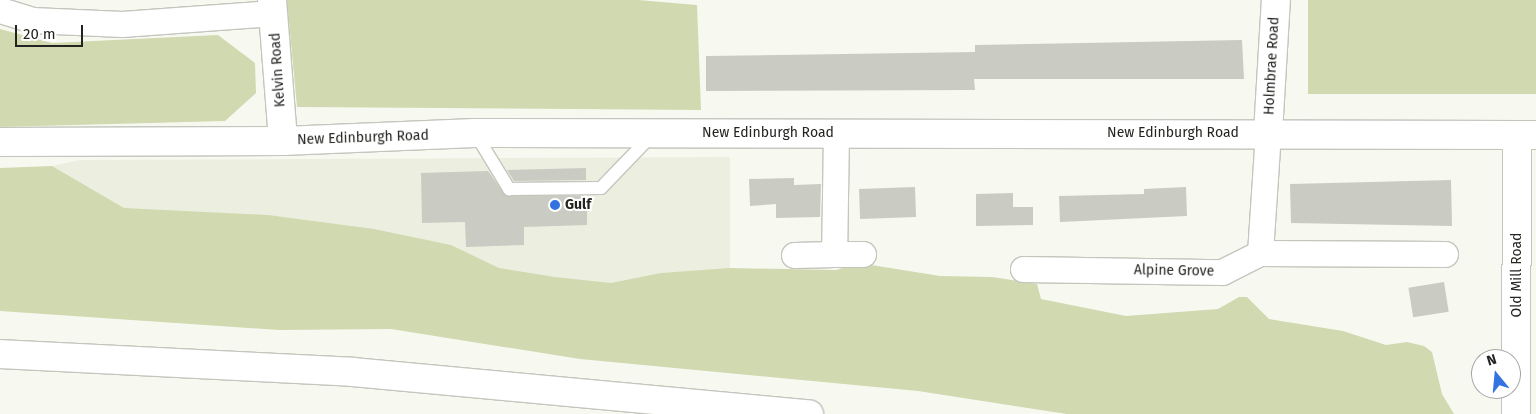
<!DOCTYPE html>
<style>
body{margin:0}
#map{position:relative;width:1536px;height:414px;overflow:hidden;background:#f7f9f1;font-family:"Fira Sans",sans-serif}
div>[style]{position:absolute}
.built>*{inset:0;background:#ecefdf}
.green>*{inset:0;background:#d1d9b0;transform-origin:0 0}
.building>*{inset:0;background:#cacbc3;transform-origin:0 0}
.roads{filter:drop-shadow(1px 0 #c4c6be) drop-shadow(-1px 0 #c4c6be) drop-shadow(0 1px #c4c6be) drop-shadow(0 -1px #c4c6be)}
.lane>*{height:12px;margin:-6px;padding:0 6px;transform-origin:6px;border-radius:6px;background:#fff}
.street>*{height:25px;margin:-12.5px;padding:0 12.5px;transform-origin:12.5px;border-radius:12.5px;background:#fff}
.secondary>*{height:28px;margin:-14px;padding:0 14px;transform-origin:14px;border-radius:14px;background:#fff}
.primary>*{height:28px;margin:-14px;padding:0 14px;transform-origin:14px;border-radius:14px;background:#fff}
.highway>*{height:28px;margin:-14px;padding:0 14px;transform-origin:14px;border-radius:14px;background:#fff}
.dots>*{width:14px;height:14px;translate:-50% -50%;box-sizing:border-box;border:2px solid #fff;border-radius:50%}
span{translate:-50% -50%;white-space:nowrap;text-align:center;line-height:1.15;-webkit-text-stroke:4px #fff;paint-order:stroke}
.street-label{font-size:14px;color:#232320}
.poi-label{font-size:14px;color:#232320;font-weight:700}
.left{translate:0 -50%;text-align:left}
.north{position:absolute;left:1471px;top:349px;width:50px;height:50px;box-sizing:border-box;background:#fff;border:1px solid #a7a7a6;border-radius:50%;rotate:343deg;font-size:14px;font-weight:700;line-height:20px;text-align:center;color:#232320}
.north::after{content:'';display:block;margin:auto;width:18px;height:22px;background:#3373e1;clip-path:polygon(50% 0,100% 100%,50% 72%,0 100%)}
.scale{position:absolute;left:15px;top:25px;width:68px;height:22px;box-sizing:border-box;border:2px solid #232320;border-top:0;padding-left:6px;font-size:15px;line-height:18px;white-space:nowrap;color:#232320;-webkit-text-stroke:4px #fff;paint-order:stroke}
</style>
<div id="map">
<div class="built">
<i style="clip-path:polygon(730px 157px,730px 296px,99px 234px,52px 166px,79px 160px)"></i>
</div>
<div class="green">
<i style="clip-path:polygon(287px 0,638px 0,697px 5px,701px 110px,297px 107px)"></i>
<i style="left:1308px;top:0;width:228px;height:94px"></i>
<i style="clip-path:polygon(0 29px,52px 43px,218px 35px,255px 63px,256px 93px,225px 121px,0 127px)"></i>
<i style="clip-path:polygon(52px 166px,124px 208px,268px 215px,374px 229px,451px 245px,499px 268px,555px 277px,611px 283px,661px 273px,730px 268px,836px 270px,859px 263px,940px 276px,992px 277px,1037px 284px,1041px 299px,1126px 316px,1218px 309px,1239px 297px,1247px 297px,1269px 319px,1343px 331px,1386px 345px,1407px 342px,1424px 346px,1432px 352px,1442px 394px,1454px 414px,1067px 414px,918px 391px,580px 359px,391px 329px,279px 330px,0 311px,0 168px)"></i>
</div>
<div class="building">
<i style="clip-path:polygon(1242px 40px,1244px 79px,974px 79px,975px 90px,706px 91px,706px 56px,975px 52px,975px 45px)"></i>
<i style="clip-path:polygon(586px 168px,586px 180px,514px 181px,507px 170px)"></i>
<i style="clip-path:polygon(488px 171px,506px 196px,587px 196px,587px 225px,524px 227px,524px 245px,466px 247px,465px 222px,422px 223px,421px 173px)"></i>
<i style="clip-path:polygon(794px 178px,794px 185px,821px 184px,820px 217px,776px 218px,776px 204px,750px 206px,749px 179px)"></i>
<i style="clip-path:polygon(1451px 180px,1452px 226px,1291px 223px,1290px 184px)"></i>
<i style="left:915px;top:187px;width:30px;height:56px;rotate:88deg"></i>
<i style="clip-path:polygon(1186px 187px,1187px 216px,1060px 222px,1059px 196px,1144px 194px,1144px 189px)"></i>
<i style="clip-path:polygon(1013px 193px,1013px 207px,1033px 207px,1033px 225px,976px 226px,976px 194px)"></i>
<i style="left:1444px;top:282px;width:30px;height:36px;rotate:81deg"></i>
</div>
<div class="roads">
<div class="lane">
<i style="left:475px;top:133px;width:66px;rotate:58.7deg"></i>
<i style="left:509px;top:189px;width:92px;rotate:-0.6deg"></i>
<i style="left:601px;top:188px;width:72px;rotate:-46.1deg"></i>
</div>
<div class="street">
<i style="left:0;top:10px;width:34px;rotate:17deg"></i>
<i style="left:32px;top:20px;width:90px;rotate:2.5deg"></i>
<i style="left:122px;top:24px;width:151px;rotate:-4.2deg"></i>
<i style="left:836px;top:133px;width:121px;rotate:90.9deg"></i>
<i style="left:834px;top:254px;width:29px"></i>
<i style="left:1260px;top:253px;width:185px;rotate:0.3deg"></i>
<i style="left:794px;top:255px;width:40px;rotate:-1.4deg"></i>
<i style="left:1023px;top:269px;width:199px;rotate:0.9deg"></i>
<i style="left:1222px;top:272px;width:42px;rotate:-26.6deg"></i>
<i style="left:1260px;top:253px;width:120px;rotate:-86.2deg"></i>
</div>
<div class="secondary">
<i style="left:272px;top:0;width:141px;rotate:85.5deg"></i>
<i style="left:1516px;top:414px;width:279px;rotate:-89.8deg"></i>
</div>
<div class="primary">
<i style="left:1268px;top:133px;width:133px;rotate:-86.6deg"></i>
<i style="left:0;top:142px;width:283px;rotate:-0.2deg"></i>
<i style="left:283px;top:141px;width:192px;rotate:-2.4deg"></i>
<i style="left:475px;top:133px;width:1061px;rotate:0.11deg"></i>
</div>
<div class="highway">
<i style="left:0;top:354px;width:353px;rotate:2.9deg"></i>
<i style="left:353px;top:372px;width:458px;rotate:5.3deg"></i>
</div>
</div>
<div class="dots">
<i style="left:555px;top:205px;background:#3373e1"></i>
</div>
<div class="street-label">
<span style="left:1272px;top:66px;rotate:-87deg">Holmbrae Road</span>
<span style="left:278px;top:70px;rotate:-94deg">Kelvin Road</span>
<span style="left:768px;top:133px">New Edinburgh Road</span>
<span style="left:1173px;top:133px">New Edinburgh Road</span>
<span style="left:363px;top:138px;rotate:-2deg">New Edinburgh Road</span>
<span style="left:1174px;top:271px;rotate:1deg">Alpine Grove</span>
<span style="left:1517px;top:275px;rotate:-90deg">Old Mill Road</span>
</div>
<div class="poi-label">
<span class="left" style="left:565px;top:205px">Gulf</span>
</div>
<div class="north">N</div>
<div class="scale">20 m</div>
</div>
